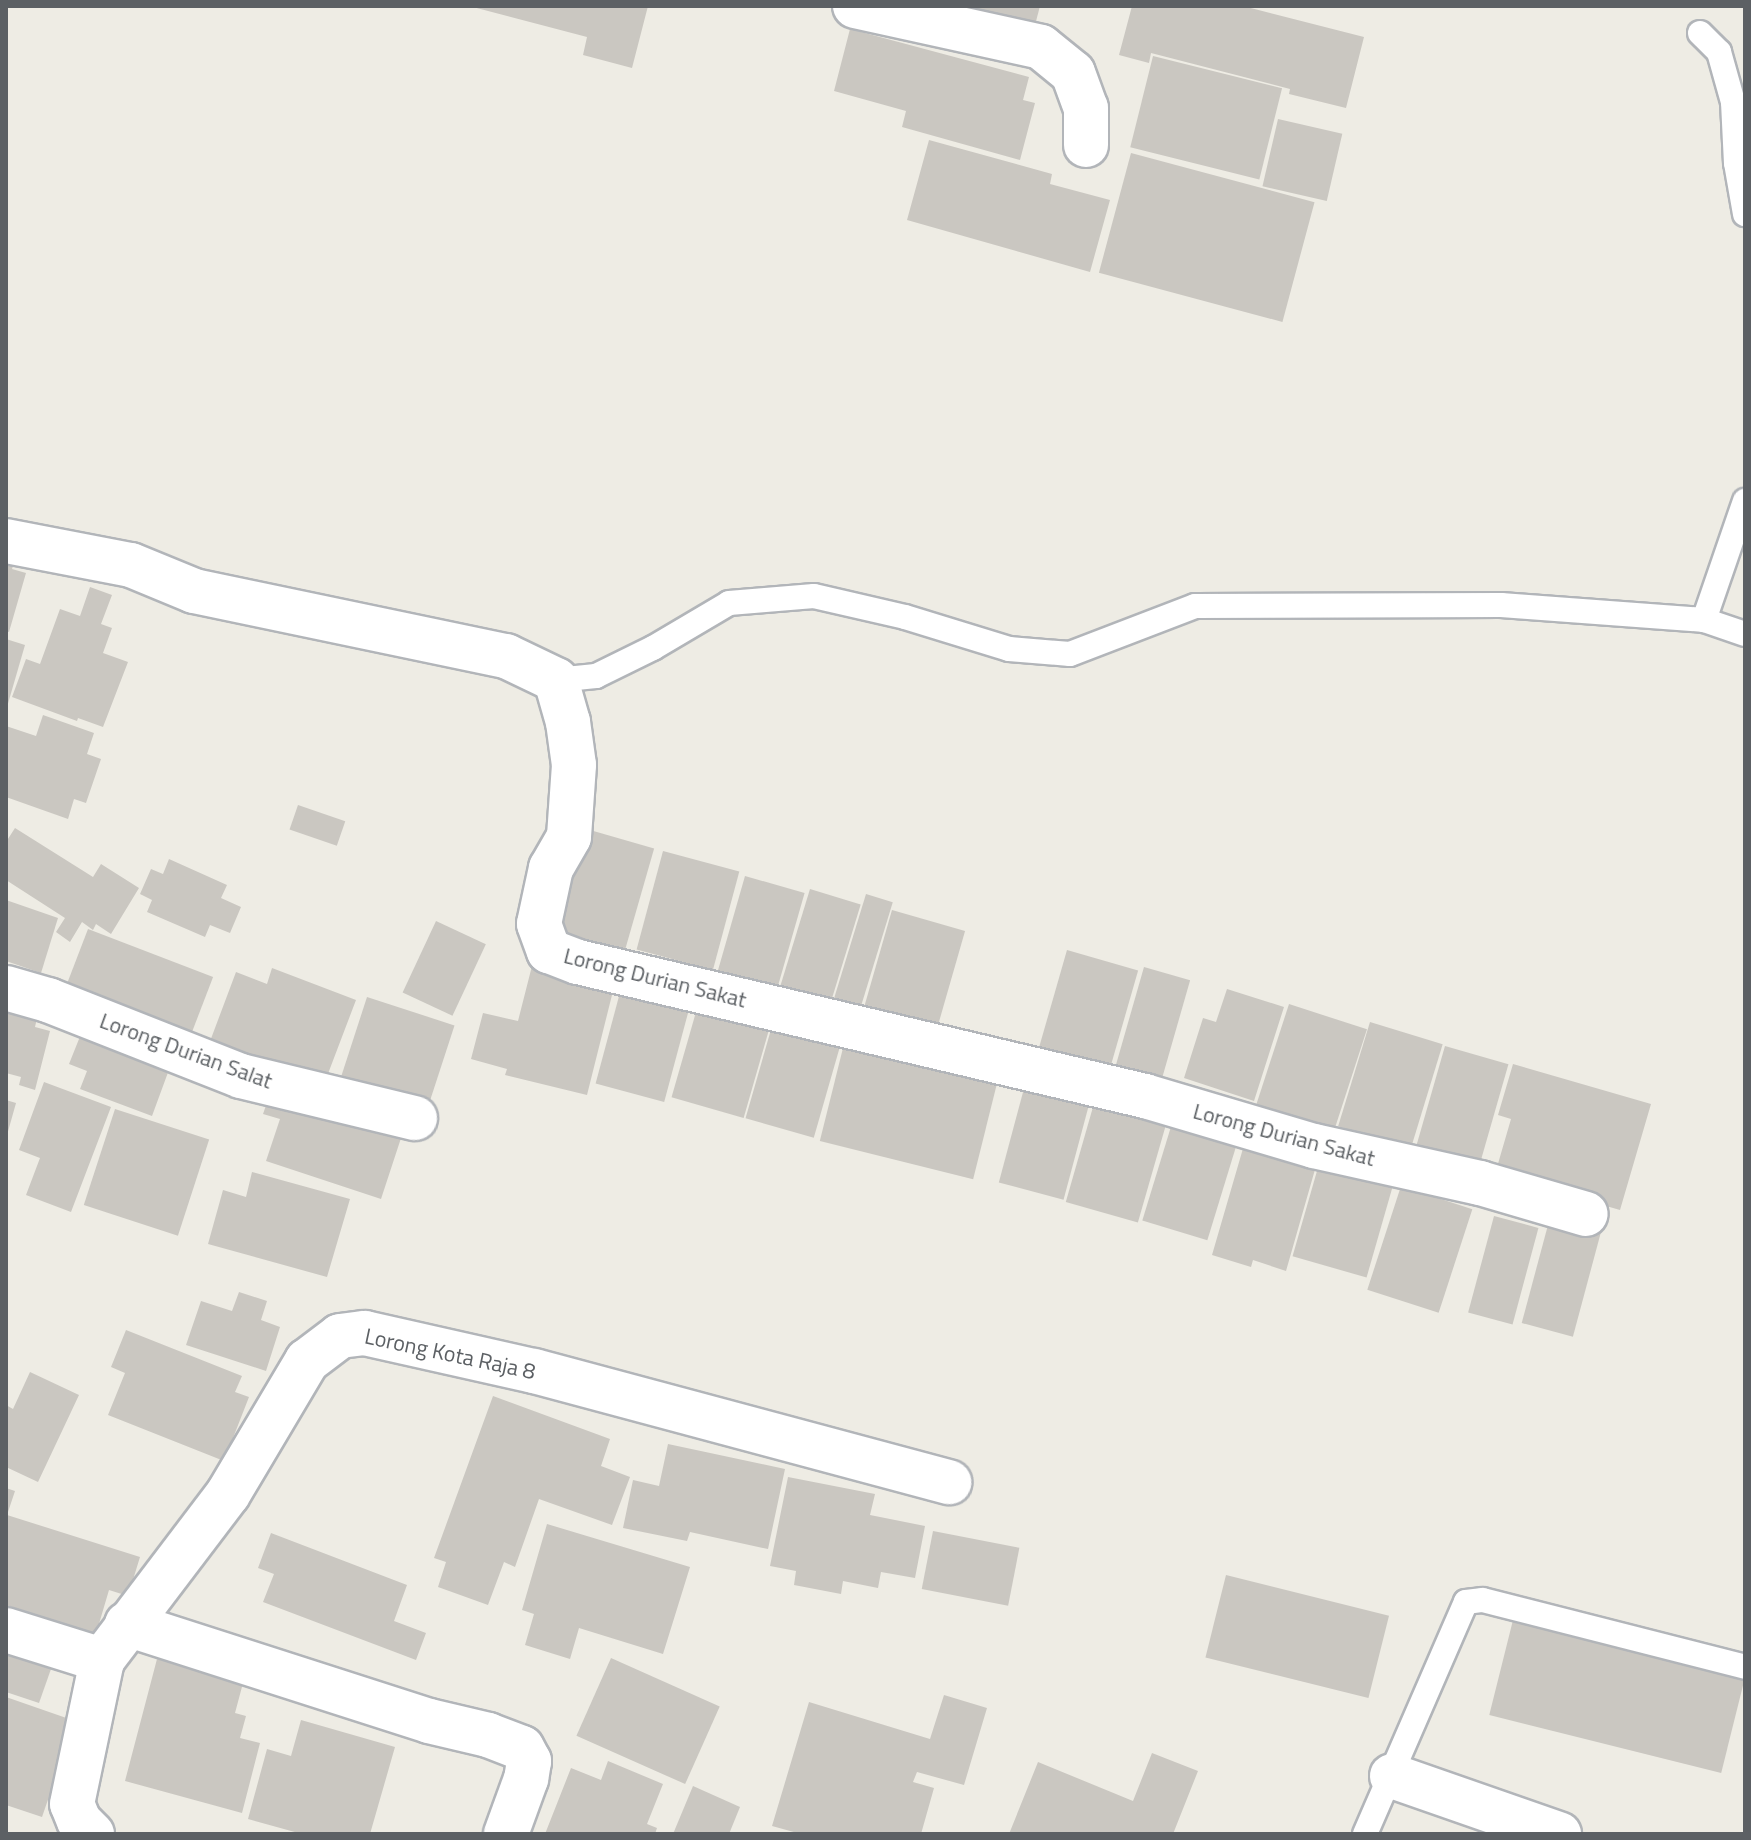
<!DOCTYPE html>
<style>
body{margin:0}
#map{position:relative;width:1751px;height:1840px;overflow:hidden;background:#eeece4;font-family:"Titillium Web",sans-serif}
div>[style]{position:absolute}
.building>*{inset:0;background:#cac7c1;transform-origin:0 0}
.roads{filter:drop-shadow(2px 0 #b2b5b9) drop-shadow(-2px 0 #b2b5b9) drop-shadow(0 2px #b2b5b9) drop-shadow(0 -2px #b2b5b9)}
.lane>*{height:24px;margin:-12px;padding:0 12px;transform-origin:12px;border-radius:12px;background:#fff}
.street>*{height:44px;margin:-22px;padding:0 22px;transform-origin:22px;border-radius:22px;background:#fff}
span{translate:-50% -50%;white-space:nowrap;text-align:center;line-height:1.15;-webkit-text-stroke:7px #fff;paint-order:stroke}
.street-label{font-size:22px;color:#5c6064}
.frame{position:absolute;inset:0;border:8px solid #5c6064;pointer-events:none}
</style>
<div id="map">
<div class="building">
<i style="clip-path:polygon(469px 6px,648px 6px,632px 68px,583px 55px,587px 37px)"></i>
<i style="clip-path:polygon(944px 6px,1040px 6px,1034px 29px)"></i>
<i style="clip-path:polygon(1132px 6px,1243px 6px,1364px 37px,1346px 108px,1289px 94px,1290px 89px,1151px 53px,1149px 63px,1119px 55px)"></i>
<i style="clip-path:polygon(850px 29px,1029px 77px,1023px 100px,1035px 103px,1020px 160px,902px 127px,906px 111px,834px 91px)"></i>
<i style="left:1153px;top:56px;width:133px;height:94px;rotate:14deg"></i>
<i style="left:1278px;top:119px;width:66px;height:69px;rotate:13deg"></i>
<i style="clip-path:polygon(929px 140px,1052px 174px,1050px 184px,1110px 200px,1090px 272px,907px 220px)"></i>
<i style="left:1131px;top:153px;width:190px;height:124px;rotate:15deg"></i>
<i style="clip-path:polygon(6px 551px,17px 555px,12px 569px,26px 573px,9px 632px,6px 631px)"></i>
<i style="clip-path:polygon(90px 587px,112px 595px,101px 624px,112px 628px,103px 653px,128px 662px,103px 727px,78px 718px,77px 721px,12px 697px,26px 659px,40px 664px,60px 609px,80px 616px)"></i>
<i style="clip-path:polygon(6px 639px,25px 645px,7px 707px,6px 707px)"></i>
<i style="clip-path:polygon(43px 715px,94px 733px,87px 754px,101px 759px,86px 803px,74px 799px,68px 819px,6px 797px,6px 726px,36px 736px)"></i>
<i style="left:298px;top:805px;width:50px;height:26px;rotate:19deg"></i>
<i style="clip-path:polygon(15px 828px,93px 877px,101px 864px,139px 888px,111px 934px,96px 924px,93px 930px,82px 922px,70px 942px,56px 932px,65px 918px,6px 880px,6px 842px)"></i>
<i style="left:583px;top:828px;width:74px;height:109px;rotate:16deg"></i>
<i style="left:663px;top:851px;width:79px;height:102px;rotate:15deg"></i>
<i style="clip-path:polygon(169px 859px,227px 885px,221px 898px,241px 907px,230px 933px,210px 925px,205px 937px,147px 912px,152px 900px,140px 894px,151px 869px,163px 874px)"></i>
<i style="left:745px;top:876px;width:62px;height:99px;rotate:16deg"></i>
<i style="left:810px;top:889px;width:53px;height:103px;rotate:17deg"></i>
<i style="left:866px;top:894px;width:28px;height:114px;rotate:17deg"></i>
<i style="clip-path:polygon(6px 900px,58px 918px,41px 973px,6px 961px)"></i>
<i style="left:892px;top:910px;width:76px;height:108px;rotate:16deg"></i>
<i style="left:436px;top:921px;width:55px;height:79px;rotate:25deg"></i>
<i style="left:88px;top:929px;width:134px;height:61px;rotate:21deg"></i>
<i style="left:1067px;top:950px;width:74px;height:108px;rotate:16deg"></i>
<i style="clip-path:polygon(533px 962px,615px 983px,587px 1095px,505px 1075px,507px 1069px,471px 1059px,483px 1013px,518px 1021px)"></i>
<i style="left:1144px;top:967px;width:48px;height:105px;rotate:16deg"></i>
<i style="clip-path:polygon(272px 968px,356px 1000px,326px 1079px,297px 1078px,209px 1044px,236px 972px,267px 984px)"></i>
<i style="left:622px;top:985px;width:71px;height:102px;rotate:15deg"></i>
<i style="clip-path:polygon(1227px 989px,1284px 1007px,1254px 1101px,1184px 1078px,1203px 1018px,1216px 1022px)"></i>
<i style="left:367px;top:997px;width:92px;height:88px;rotate:18deg"></i>
<i style="left:1289px;top:1004px;width:82px;height:115px;rotate:18deg"></i>
<i style="left:698px;top:1005px;width:75px;height:96px;rotate:16deg"></i>
<i style="clip-path:polygon(6px 1006px,38px 1014px,35px 1027px,50px 1031px,35px 1090px,19px 1085px,21px 1077px,6px 1073px)"></i>
<i style="left:1370px;top:1022px;width:76px;height:109px;rotate:17deg"></i>
<i style="left:772px;top:1026px;width:71px;height:96px;rotate:16deg"></i>
<i style="clip-path:polygon(81px 1034px,170px 1067px,152px 1116px,80px 1089px,87px 1071px,69px 1064px)"></i>
<i style="left:845px;top:1040px;width:158px;height:104px;rotate:14deg"></i>
<i style="left:1445px;top:1046px;width:66px;height:114px;rotate:16deg"></i>
<i style="clip-path:polygon(1513px 1064px,1651px 1104px,1620px 1210px,1495px 1174px,1511px 1119px,1498px 1115px)"></i>
<i style="left:1026px;top:1081px;width:67px;height:105px;rotate:15deg"></i>
<i style="clip-path:polygon(44px 1082px,111px 1107px,71px 1212px,26px 1195px,40px 1158px,19px 1150px)"></i>
<i style="clip-path:polygon(272px 1088px,403px 1132px,381px 1199px,266px 1161px,280px 1119px,263px 1114px)"></i>
<i style="clip-path:polygon(6px 1100px,16px 1103px,7px 1135px,6px 1135px)"></i>
<i style="left:1095px;top:1100px;width:75px;height:106px;rotate:16deg"></i>
<i style="left:115px;top:1109px;width:99px;height:101px;rotate:18deg"></i>
<i style="left:1173px;top:1120px;width:68px;height:105px;rotate:17deg"></i>
<i style="clip-path:polygon(1244px 1145px,1316px 1166px,1286px 1271px,1253px 1260px,1251px 1267px,1212px 1255px)"></i>
<i style="left:1319px;top:1164px;width:77px;height:96px;rotate:16deg"></i>
<i style="clip-path:polygon(252px 1172px,350px 1199px,327px 1277px,208px 1244px,223px 1190px,246px 1197px)"></i>
<i style="left:1401px;top:1186px;width:75px;height:109px;rotate:18deg"></i>
<i style="left:1552px;top:1210px;width:53px;height:117px;rotate:15deg"></i>
<i style="left:1494px;top:1216px;width:46px;height:100px;rotate:15deg"></i>
<i style="clip-path:polygon(239px 1292px,267px 1301px,261px 1320px,280px 1327px,266px 1371px,186px 1345px,201px 1301px,232px 1311px)"></i>
<i style="clip-path:polygon(126px 1330px,242px 1376px,235px 1392px,249px 1397px,224px 1461px,108px 1415px,125px 1373px,111px 1367px)"></i>
<i style="clip-path:polygon(30px 1372px,79px 1395px,38px 1482px,6px 1467px,6px 1405px,13px 1409px)"></i>
<i style="clip-path:polygon(493px 1396px,610px 1439px,601px 1466px,630px 1477px,612px 1525px,539px 1499px,515px 1567px,504px 1562px,488px 1605px,438px 1587px,446px 1562px,434px 1558px)"></i>
<i style="clip-path:polygon(668px 1444px,785px 1469px,768px 1549px,690px 1532px,687px 1541px,623px 1528px,633px 1480px,659px 1486px)"></i>
<i style="clip-path:polygon(788px 1477px,875px 1494px,870px 1515px,925px 1526px,915px 1578px,881px 1572px,878px 1588px,843px 1581px,841px 1594px,794px 1585px,796px 1571px,770px 1566px)"></i>
<i style="clip-path:polygon(6px 1488px,15px 1491px,7px 1515px,140px 1557px,128px 1596px,109px 1590px,96px 1634px,6px 1605px)"></i>
<i style="clip-path:polygon(547px 1524px,690px 1567px,663px 1654px,579px 1628px,570px 1659px,525px 1645px,534px 1614px,522px 1610px)"></i>
<i style="left:933px;top:1531px;width:88px;height:59px;rotate:11deg"></i>
<i style="clip-path:polygon(271px 1533px,407px 1585px,394px 1621px,426px 1633px,416px 1660px,263px 1602px,274px 1574px,258px 1568px)"></i>
<i style="left:1226px;top:1575px;width:168px;height:85px;rotate:14deg"></i>
<i style="left:1513px;top:1620px;width:239px;height:98px;rotate:14deg"></i>
<i style="clip-path:polygon(6px 1654px,51px 1669px,39px 1703px,6px 1692px)"></i>
<i style="left:611px;top:1658px;width:119px;height:85px;rotate:24deg"></i>
<i style="clip-path:polygon(157px 1659px,243px 1683px,235px 1713px,246px 1716px,240px 1738px,260px 1743px,242px 1813px,125px 1781px)"></i>
<i style="clip-path:polygon(944px 1695px,987px 1708px,964px 1785px,917px 1772px,913px 1782px,934px 1788px,921px 1834px,801px 1834px,772px 1826px,809px 1702px,930px 1739px)"></i>
<i style="clip-path:polygon(6px 1697px,75px 1721px,42px 1817px,6px 1805px)"></i>
<i style="clip-path:polygon(301px 1720px,395px 1747px,370px 1834px,302px 1834px,248px 1819px,267px 1749px,291px 1756px)"></i>
<i style="clip-path:polygon(1152px 1753px,1198px 1771px,1173px 1834px,1009px 1834px,1038px 1762px,1133px 1801px)"></i>
<i style="clip-path:polygon(608px 1761px,663px 1784px,647px 1824px,657px 1828px,655px 1834px,545px 1834px,571px 1768px,601px 1780px)"></i>
<i style="clip-path:polygon(693px 1786px,740px 1807px,729px 1834px,673px 1834px)"></i>
</div>
<div class="roads">
<div class="lane">
<i style="left:1700px;top:33px;width:27px;rotate:45deg"></i>
<i style="left:1719px;top:52px;width:52px;rotate:74.4deg"></i>
<i style="left:1733px;top:102px;width:61px;rotate:87.2deg"></i>
<i style="left:1736px;top:163px;width:52px;rotate:80deg"></i>
<i style="left:1704px;top:620px;width:126px;rotate:-71deg"></i>
<i style="left:556px;top:680px;width:40px;rotate:-5.7deg"></i>
<i style="left:596px;top:676px;width:64px;rotate:-26.2deg"></i>
<i style="left:653px;top:648px;width:88px;rotate:-30.6deg"></i>
<i style="left:729px;top:603px;width:85px;rotate:-4.7deg"></i>
<i style="left:814px;top:596px;width:93px;rotate:13deg"></i>
<i style="left:905px;top:617px;width:109px;rotate:17.1deg"></i>
<i style="left:1009px;top:649px;width:61px;rotate:4.7deg"></i>
<i style="left:1070px;top:654px;width:134px;rotate:-21deg"></i>
<i style="left:1195px;top:606px;width:306px;rotate:-0.2deg"></i>
<i style="left:1501px;top:605px;width:204px;rotate:4.2deg"></i>
<i style="left:1704px;top:620px;width:43px;rotate:18.9deg"></i>
<i style="left:1365px;top:1834px;width:253px;rotate:-66.5deg"></i>
<i style="left:1466px;top:1602px;width:17px;rotate:-7deg"></i>
<i style="left:1483px;top:1600px;width:270px;rotate:14.3deg"></i>
</div>
<div class="street">
<i style="left:855px;top:6px;width:190px;rotate:12.4deg"></i>
<i style="left:1041px;top:47px;width:41px;rotate:39.1deg"></i>
<i style="left:1073px;top:73px;width:37px;rotate:70deg"></i>
<i style="left:1086px;top:108px;width:37px;rotate:90deg"></i>
<i style="left:6px;top:541px;width:127px;rotate:10.9deg"></i>
<i style="left:131px;top:565px;width:68px;rotate:22.4deg"></i>
<i style="left:194px;top:591px;width:319px;rotate:11.8deg"></i>
<i style="left:506px;top:656px;width:55px;rotate:25.6deg"></i>
<i style="left:556px;top:680px;width:44px;rotate:74.1deg"></i>
<i style="left:568px;top:722px;width:43px;rotate:82.1deg"></i>
<i style="left:574px;top:765px;width:72px;rotate:94deg"></i>
<i style="left:569px;top:837px;width:36px;rotate:120deg"></i>
<i style="left:551px;top:868px;width:57px;rotate:102.1deg"></i>
<i style="left:539px;top:924px;width:29px;rotate:70deg"></i>
<i style="left:549px;top:951px;width:31px;rotate:21deg"></i>
<i style="left:578px;top:962px;width:583px;rotate:13.3deg"></i>
<i style="left:1145px;top:1096px;width:176px;rotate:16.5deg"></i>
<i style="left:1314px;top:1146px;width:170px;rotate:12.6deg"></i>
<i style="left:1480px;top:1183px;width:110px;rotate:16.3deg"></i>
<i style="left:6px;top:988px;width:44px;rotate:15.9deg"></i>
<i style="left:48px;top:1000px;width:207px;rotate:21.5deg"></i>
<i style="left:241px;top:1076px;width:179px;rotate:13.6deg"></i>
<i style="left:127px;top:1624px;width:317px;rotate:17.8deg"></i>
<i style="left:429px;top:1721px;width:61px;rotate:13.3deg"></i>
<i style="left:488px;top:1735px;width:36px;rotate:21deg"></i>
<i style="left:522px;top:1748px;width:15px;rotate:62deg"></i>
<i style="left:529px;top:1761px;width:18px;rotate:99deg"></i>
<i style="left:526px;top:1779px;width:59px;rotate:110deg"></i>
<i style="left:6px;top:1630px;width:101px;rotate:17.4deg"></i>
<i style="left:1392px;top:1776px;width:177px;rotate:19.2deg"></i>
<i style="left:92px;top:1834px;width:18px;rotate:-135deg"></i>
<i style="left:79px;top:1821px;width:18px;rotate:-112deg"></i>
<i style="left:72px;top:1804px;width:147px;rotate:-78.2deg"></i>
<i style="left:102px;top:1660px;width:208px;rotate:-52.8deg"></i>
<i style="left:228px;top:1494px;width:155px;rotate:-59.3deg"></i>
<i style="left:307px;top:1361px;width:41px;rotate:-37.1deg"></i>
<i style="left:340px;top:1336px;width:25px;rotate:-7deg"></i>
<i style="left:365px;top:1333px;width:173px;rotate:12.7deg"></i>
<i style="left:534px;top:1371px;width:430px;rotate:15deg"></i>
</div>
</div>
<div class="street-label">
<span style="left:655px;top:978px;rotate:14deg">Lorong Durian Sakat</span>
<span style="left:186px;top:1051px;rotate:20deg">Lorong Durian Salat</span>
<span style="left:1284px;top:1135px;rotate:15deg">Lorong Durian Sakat</span>
<span style="left:450px;top:1354px;rotate:12deg">Lorong Kota Raja 8</span>
</div>
<div class="frame"></div>
</div>
